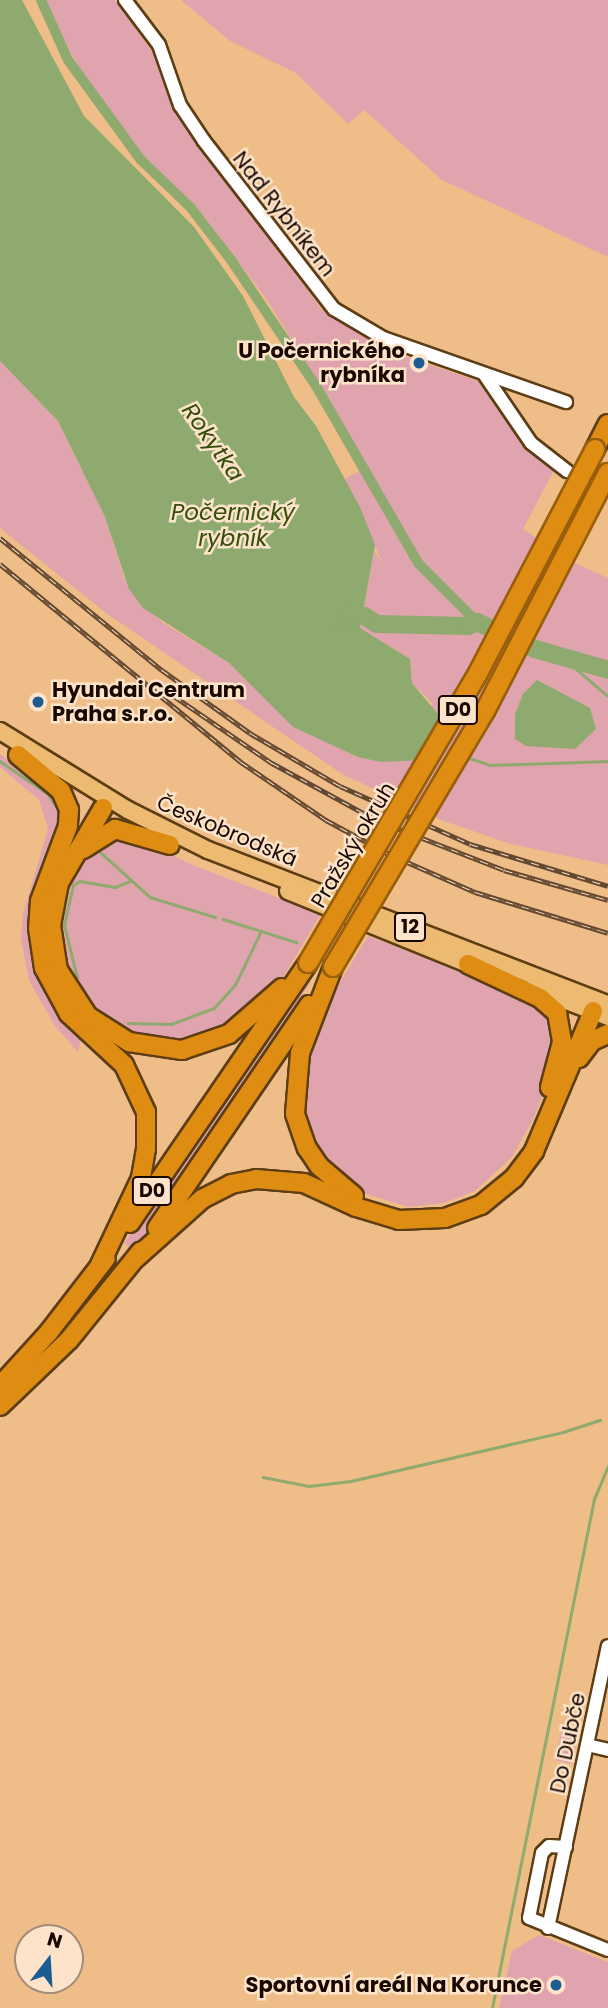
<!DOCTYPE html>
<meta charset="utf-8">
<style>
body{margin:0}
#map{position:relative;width:608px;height:2008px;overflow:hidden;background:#eebd88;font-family:Poppins,sans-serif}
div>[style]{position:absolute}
.green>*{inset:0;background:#e0a4ae;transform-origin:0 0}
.water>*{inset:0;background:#8faa6f}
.stream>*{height:2.5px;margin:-1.25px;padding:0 1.25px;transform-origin:1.25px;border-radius:1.25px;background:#8faa6f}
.canal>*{height:10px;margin:-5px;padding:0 5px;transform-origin:5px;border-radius:5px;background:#8faa6f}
.river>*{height:18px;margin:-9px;padding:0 9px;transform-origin:9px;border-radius:9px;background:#8faa6f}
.roads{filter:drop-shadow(2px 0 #5d3d14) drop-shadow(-2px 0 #5d3d14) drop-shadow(0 2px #5d3d14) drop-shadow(0 -2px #5d3d14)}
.minor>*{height:12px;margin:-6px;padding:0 6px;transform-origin:6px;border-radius:6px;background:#fff}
.major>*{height:16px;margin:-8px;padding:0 8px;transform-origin:8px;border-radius:8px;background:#ecbb71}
.highway>*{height:18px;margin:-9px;padding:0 9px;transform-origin:9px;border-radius:9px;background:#df8d12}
.rail>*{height:5px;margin-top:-2.5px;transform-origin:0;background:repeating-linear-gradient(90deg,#fce3c9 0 8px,#644830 0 16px);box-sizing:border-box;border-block:2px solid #644830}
.bridges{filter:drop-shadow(2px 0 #995e0c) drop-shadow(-2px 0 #995e0c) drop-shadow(0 2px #995e0c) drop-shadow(0 -2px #995e0c)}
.highway-bridge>*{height:18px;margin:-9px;padding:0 9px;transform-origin:9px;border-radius:9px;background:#df8d12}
.dots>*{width:19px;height:19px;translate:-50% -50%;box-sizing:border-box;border:4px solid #fce3c9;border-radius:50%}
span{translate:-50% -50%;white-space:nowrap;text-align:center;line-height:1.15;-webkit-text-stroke:5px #fce3c9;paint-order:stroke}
.shield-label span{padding:2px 5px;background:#fce3c9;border:2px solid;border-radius:5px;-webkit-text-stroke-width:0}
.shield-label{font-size:19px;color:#180800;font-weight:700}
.street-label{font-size:21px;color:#180800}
.poi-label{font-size:21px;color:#180800;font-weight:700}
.right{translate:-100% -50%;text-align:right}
.left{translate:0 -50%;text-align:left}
.water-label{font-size:23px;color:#354d0b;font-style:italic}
.north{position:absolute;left:14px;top:1924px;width:70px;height:70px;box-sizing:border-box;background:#fce3c9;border:2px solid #a18b79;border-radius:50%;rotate:17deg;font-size:19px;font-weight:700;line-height:28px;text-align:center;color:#180800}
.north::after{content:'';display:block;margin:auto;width:24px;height:32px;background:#1c5c92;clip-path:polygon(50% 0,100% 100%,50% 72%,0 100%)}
</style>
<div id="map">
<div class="green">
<i style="clip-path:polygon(42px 0,115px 0,155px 56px,223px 173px,322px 310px,395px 353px,478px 381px,525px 448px,554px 470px,523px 529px,568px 560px,608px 578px,608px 865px,511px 844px,441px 820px,342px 774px,106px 613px,0 528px,0 361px,58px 421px,105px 517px,125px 580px,162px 622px,229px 663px,293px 726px,358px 757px,433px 704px,412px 683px,410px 659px,360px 628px,374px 551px,383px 564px,345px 479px,366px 467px,328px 398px,267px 300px,201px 212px,157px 169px,141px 160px,135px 143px,86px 81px)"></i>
<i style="clip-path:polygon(181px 0,608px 0,608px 257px,442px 180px,364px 110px,348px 124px,296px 73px,230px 41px)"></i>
<i style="clip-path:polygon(0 754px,54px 792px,63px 819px,35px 887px,30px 947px,44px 991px,81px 1039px,78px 1052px,55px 1026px,29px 981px,21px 939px,23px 914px,48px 829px,39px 800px,0 767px)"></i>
<i style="clip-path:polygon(108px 836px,130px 836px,195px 866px,321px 914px,283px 977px,228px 1027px,191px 1040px,133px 1036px,97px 1013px,73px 984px,61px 952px,59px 914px,69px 879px,85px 855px)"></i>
<i style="clip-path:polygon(368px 936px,516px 992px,545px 1009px,556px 1026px,551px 1074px,533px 1119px,512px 1157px,475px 1191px,444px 1203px,408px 1207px,357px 1191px,316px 1152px,303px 1121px,299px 1079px,330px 999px)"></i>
<i style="clip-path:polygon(307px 980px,310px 983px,172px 1187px,177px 1192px,134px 1251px,124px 1243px)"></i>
<i style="left:563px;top:1725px;width:17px;height:36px;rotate:13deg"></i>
<i style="clip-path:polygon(539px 1935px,608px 1962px,608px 2008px,499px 2008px,512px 1951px)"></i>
</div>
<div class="water">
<i style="clip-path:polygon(0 0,22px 0,84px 116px,194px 227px,243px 296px,294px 397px,316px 426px,360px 507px,375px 545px,360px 628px,410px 659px,412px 683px,443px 720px,424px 760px,381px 762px,358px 757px,293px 727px,229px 663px,143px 608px,129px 589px,105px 517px,58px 421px,0 361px)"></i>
<i style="clip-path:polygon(537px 680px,590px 708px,596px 729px,575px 749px,526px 746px,515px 739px,515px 714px,523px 694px)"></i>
</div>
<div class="stream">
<i style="left:561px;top:656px;width:62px;rotate:40.4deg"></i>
<i style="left:466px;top:757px;width:25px;rotate:18deg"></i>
<i style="left:490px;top:765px;width:118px;rotate:-1.9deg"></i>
<i style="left:0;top:761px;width:58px;rotate:34.5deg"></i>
<i style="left:48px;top:794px;width:19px;rotate:55deg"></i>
<i style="left:59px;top:810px;width:18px;rotate:96deg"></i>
<i style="left:98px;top:850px;width:70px;rotate:42.1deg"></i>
<i style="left:150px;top:897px;width:68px;rotate:17.1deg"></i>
<i style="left:223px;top:919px;width:77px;rotate:17.5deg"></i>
<i style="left:77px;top:978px;width:55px;rotate:-103.8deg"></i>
<i style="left:64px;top:925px;width:41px;rotate:-77.3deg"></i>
<i style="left:73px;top:885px;width:8px;rotate:-30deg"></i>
<i style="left:80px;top:881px;width:36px;rotate:10deg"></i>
<i style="left:115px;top:887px;width:17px;rotate:-21deg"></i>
<i style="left:128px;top:1023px;width:43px;rotate:1.3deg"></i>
<i style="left:171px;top:1024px;width:46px;rotate:-20.4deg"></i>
<i style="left:214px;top:1008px;width:31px;rotate:-48deg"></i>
<i style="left:235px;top:985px;width:60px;rotate:-64.3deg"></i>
<i style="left:263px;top:1477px;width:47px;rotate:11.1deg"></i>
<i style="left:309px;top:1486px;width:42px;rotate:-6.8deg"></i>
<i style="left:351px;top:1481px;width:218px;rotate:-13deg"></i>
<i style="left:563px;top:1432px;width:39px;rotate:-18deg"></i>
<i style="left:492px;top:2008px;width:519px;rotate:-78.67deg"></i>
<i style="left:594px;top:1499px;width:36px;rotate:-67deg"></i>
</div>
<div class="canal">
<i style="left:41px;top:0;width:66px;rotate:65.8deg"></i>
<i style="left:68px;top:60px;width:124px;rotate:53.9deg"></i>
<i style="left:141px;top:160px;width:69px;rotate:43.8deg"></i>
<i style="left:191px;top:208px;width:66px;rotate:52.4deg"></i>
<i style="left:231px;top:260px;width:152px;rotate:56deg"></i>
<i style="left:316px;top:386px;width:204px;rotate:60deg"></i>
<i style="left:418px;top:563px;width:83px;rotate:45deg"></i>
</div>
<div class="river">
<i style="left:339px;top:621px;width:13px;rotate:-29deg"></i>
<i style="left:350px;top:615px;width:14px;rotate:4deg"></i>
<i style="left:364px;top:616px;width:15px;rotate:32deg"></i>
<i style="left:377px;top:624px;width:91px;rotate:1.3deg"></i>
<i style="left:468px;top:626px;width:10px;rotate:-24deg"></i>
<i style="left:477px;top:622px;width:64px;rotate:25deg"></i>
<i style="left:535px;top:649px;width:76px;rotate:16deg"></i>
</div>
<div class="roads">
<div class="minor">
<i style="left:125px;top:0;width:56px;rotate:52.9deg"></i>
<i style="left:159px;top:45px;width:64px;rotate:70.7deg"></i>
<i style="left:180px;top:105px;width:43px;rotate:56.3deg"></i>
<i style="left:204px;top:141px;width:212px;rotate:52.3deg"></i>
<i style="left:334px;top:309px;width:57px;rotate:30.6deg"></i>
<i style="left:383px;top:338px;width:194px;rotate:19.3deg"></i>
<i style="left:484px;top:374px;width:83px;rotate:55.7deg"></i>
<i style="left:531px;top:443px;width:46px;rotate:37.9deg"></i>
<i style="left:587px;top:1745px;width:22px;rotate:13deg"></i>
<i style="left:566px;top:1847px;width:17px;rotate:-177deg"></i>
<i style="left:549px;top:1846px;width:10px;rotate:135deg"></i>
<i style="left:542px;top:1853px;width:66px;rotate:101.3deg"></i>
<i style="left:529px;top:1918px;width:85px;rotate:22.1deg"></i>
<i style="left:548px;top:1928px;width:288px;rotate:-78deg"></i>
</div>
<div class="major">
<i style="left:0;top:731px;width:150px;rotate:31.7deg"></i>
<i style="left:128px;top:810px;width:89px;rotate:26.6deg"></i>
<i style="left:208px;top:850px;width:429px;rotate:21.1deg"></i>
<i style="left:288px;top:891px;width:205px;rotate:22.1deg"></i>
<i style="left:532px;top:988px;width:81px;rotate:20.9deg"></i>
</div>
<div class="highway">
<i style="left:595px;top:449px;width:28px;rotate:-63deg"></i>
<i style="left:18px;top:755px;width:56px;rotate:39.9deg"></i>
<i style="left:61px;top:791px;width:21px;rotate:67deg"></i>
<i style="left:69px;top:810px;width:16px;rotate:94deg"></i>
<i style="left:68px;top:826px;width:80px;rotate:110.5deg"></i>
<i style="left:40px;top:901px;width:27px;rotate:94deg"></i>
<i style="left:38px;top:928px;width:40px;rotate:81.5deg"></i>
<i style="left:44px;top:968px;width:52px;rotate:61.5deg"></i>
<i style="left:69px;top:1014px;width:75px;rotate:42.8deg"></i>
<i style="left:124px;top:1065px;width:52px;rotate:64.9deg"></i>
<i style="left:146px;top:1112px;width:37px;rotate:90deg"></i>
<i style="left:146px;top:1149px;width:29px;rotate:100deg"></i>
<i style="left:141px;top:1178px;width:98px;rotate:115.3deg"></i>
<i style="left:103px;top:808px;width:87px;rotate:120.4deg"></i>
<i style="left:59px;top:883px;width:43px;rotate:100.8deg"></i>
<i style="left:51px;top:925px;width:46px;rotate:81.2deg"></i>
<i style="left:58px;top:970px;width:55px;rotate:56.9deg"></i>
<i style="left:88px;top:1016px;width:49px;rotate:32.4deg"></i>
<i style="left:129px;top:1042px;width:54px;rotate:8.6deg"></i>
<i style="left:182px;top:1050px;width:50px;rotate:-18.8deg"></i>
<i style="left:229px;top:1034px;width:70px;rotate:-41deg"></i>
<i style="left:83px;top:849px;width:38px;rotate:-32deg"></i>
<i style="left:115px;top:829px;width:57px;rotate:16.2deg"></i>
<i style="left:468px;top:964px;width:80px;rotate:25.3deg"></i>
<i style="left:540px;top:998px;width:23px;rotate:41deg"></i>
<i style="left:557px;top:1013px;width:29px;rotate:80deg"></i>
<i style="left:562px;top:1042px;width:47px;rotate:104.9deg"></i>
<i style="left:333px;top:967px;width:92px;rotate:111deg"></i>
<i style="left:300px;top:1053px;width:61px;rotate:94.7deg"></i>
<i style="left:295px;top:1114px;width:36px;rotate:71deg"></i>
<i style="left:307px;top:1148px;width:22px;rotate:56deg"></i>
<i style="left:319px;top:1166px;width:46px;rotate:40.6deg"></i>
<i style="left:579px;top:1058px;width:21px;rotate:-53deg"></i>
<i style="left:592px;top:1041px;width:17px;rotate:-24deg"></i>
<i style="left:130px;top:1223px;width:315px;rotate:-55.6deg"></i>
<i style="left:157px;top:1228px;width:270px;rotate:-55.7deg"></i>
<i style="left:136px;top:1258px;width:89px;rotate:-41.8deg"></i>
<i style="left:202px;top:1199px;width:33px;rotate:-27deg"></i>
<i style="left:231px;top:1184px;width:25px;rotate:-11deg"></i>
<i style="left:256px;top:1179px;width:48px;rotate:4.8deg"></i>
<i style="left:304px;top:1183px;width:57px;rotate:24.8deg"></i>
<i style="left:356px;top:1207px;width:45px;rotate:16.8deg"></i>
<i style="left:399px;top:1220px;width:46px;rotate:-2.5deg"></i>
<i style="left:445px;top:1218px;width:38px;rotate:-20deg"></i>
<i style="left:481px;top:1205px;width:43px;rotate:-39.3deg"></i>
<i style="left:514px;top:1178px;width:34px;rotate:-53deg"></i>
<i style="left:534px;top:1151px;width:152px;rotate:-67.1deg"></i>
<i style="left:0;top:1386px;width:73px;rotate:-47.8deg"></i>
<i style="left:49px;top:1332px;width:93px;rotate:-52.4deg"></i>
<i style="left:0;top:1406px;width:95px;rotate:-43.7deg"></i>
<i style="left:69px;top:1340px;width:114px;rotate:-51deg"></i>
</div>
</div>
<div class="rail">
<i style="left:0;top:538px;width:209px;rotate:39.2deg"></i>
<i style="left:162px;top:670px;width:108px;rotate:35.6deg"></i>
<i style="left:250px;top:733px;width:104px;rotate:30.5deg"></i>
<i style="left:340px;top:786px;width:142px;rotate:24deg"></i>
<i style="left:470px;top:844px;width:144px;rotate:16.9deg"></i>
<i style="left:0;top:564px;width:312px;rotate:39.4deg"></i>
<i style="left:241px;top:762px;width:103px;rotate:34.3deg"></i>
<i style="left:326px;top:820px;width:72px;rotate:28.4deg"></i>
<i style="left:389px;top:854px;width:94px;rotate:23.8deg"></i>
<i style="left:475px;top:892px;width:139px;rotate:17.1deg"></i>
<i style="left:174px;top:696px;width:119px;rotate:34.4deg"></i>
<i style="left:272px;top:763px;width:119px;rotate:28.7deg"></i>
<i style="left:376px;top:820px;width:137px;rotate:21.3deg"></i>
<i style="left:504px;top:870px;width:108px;rotate:16.1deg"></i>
</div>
<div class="bridges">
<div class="highway-bridge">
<i style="left:308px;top:963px;width:334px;rotate:-59.6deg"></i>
<i style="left:477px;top:675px;width:255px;rotate:-62.4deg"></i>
<i style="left:333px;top:967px;width:298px;rotate:-59.3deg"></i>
<i style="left:485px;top:711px;width:268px;rotate:-62.7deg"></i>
</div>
</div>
<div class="dots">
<i style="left:419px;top:363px;background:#1c5c92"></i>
<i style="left:38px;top:702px;background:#1c5c92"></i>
<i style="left:556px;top:1985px;background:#1c5c92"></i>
</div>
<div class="shield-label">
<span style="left:458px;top:710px">D0</span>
<span style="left:410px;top:927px">12</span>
<span style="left:152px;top:1191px">D0</span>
</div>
<div class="street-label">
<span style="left:284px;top:214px;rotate:52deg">Nad Rybníkem</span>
<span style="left:227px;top:831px;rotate:23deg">Českobrodská</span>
<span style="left:353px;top:845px;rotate:-59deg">Pražský okruh</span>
<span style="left:568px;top:1743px;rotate:-78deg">Do Dubče</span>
</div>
<div class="poi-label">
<span class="right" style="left:405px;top:363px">U Počernického<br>rybníka</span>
<span class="left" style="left:52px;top:702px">Hyundai Centrum<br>Praha s.r.o.</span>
<span class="right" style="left:542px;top:1985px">Sportovní areál Na Korunce</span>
</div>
<div class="water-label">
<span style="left:213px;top:442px;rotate:55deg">Rokytka</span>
<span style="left:233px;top:525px">Počernický<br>rybník</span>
</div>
<div class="north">N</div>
</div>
